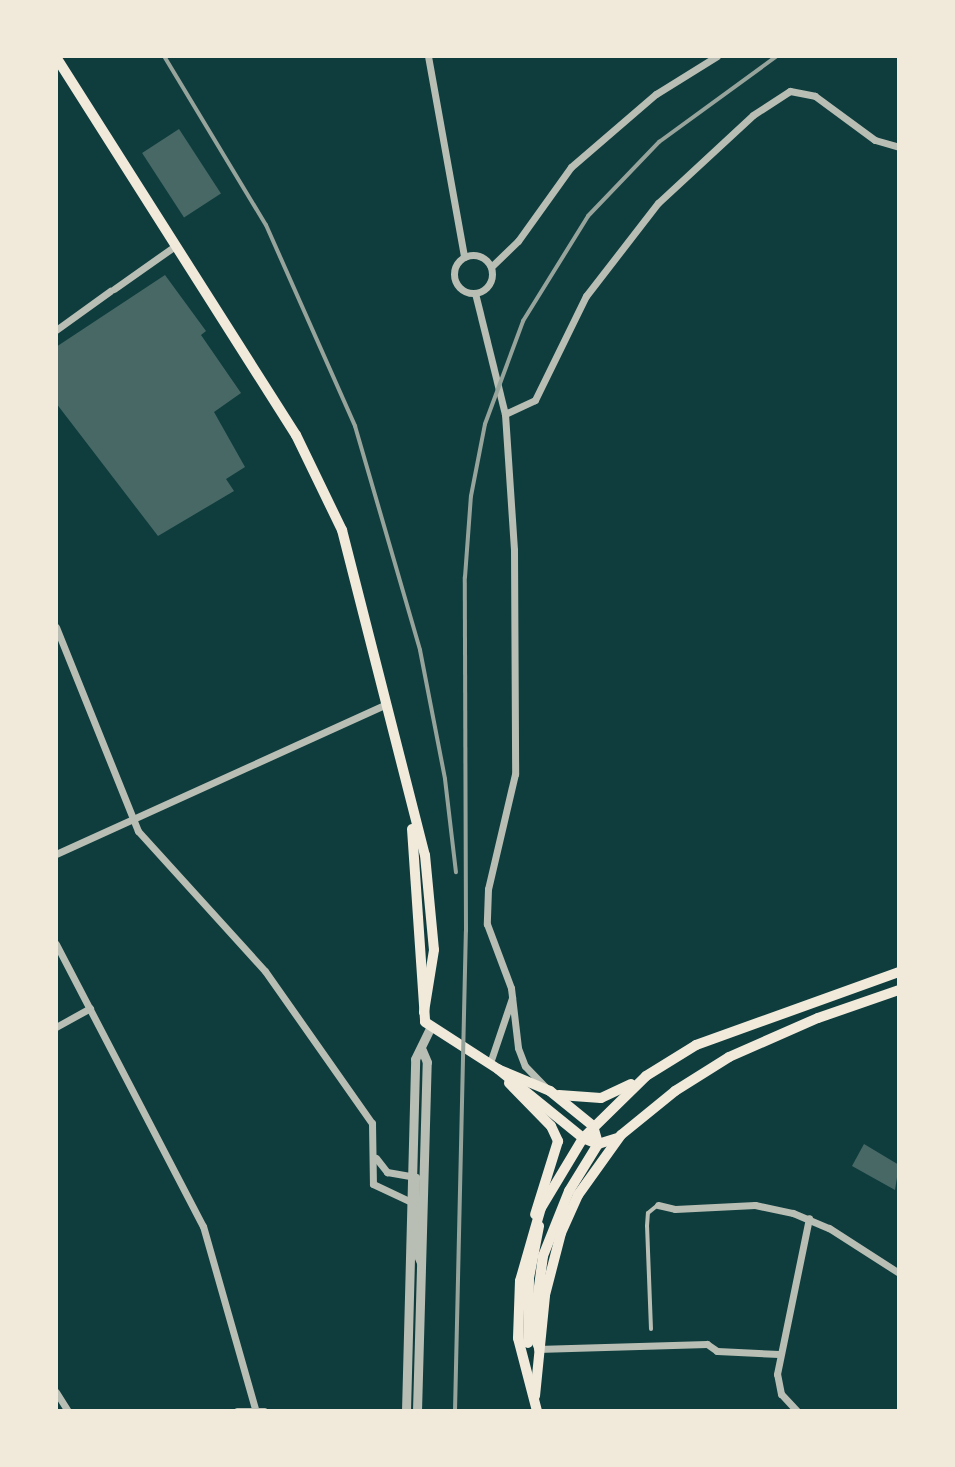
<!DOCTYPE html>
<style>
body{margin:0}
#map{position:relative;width:955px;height:1467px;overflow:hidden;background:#0f3d3e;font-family:Rubik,sans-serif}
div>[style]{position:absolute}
.building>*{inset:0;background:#486865;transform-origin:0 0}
.service>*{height:4px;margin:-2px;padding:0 2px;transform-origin:2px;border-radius:2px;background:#b8beb3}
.minor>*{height:7px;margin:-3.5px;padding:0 3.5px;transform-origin:3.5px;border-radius:3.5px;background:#b8beb3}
.minor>.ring{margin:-3.5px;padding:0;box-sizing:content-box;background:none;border:7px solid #b8beb3;border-radius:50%}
.tertiary>*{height:9px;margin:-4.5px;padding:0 4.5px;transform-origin:4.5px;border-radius:4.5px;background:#b8beb3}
.secondary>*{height:10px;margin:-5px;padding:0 5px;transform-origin:5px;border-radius:5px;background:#f1e9da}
.rail>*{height:4px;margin:-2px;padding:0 2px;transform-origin:2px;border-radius:2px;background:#97a49c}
span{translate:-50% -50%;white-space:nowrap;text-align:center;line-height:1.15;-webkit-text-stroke:6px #f1e9da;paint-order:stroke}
.frame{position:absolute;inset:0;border:58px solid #f1e9da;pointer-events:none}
</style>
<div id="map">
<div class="building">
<i style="left:179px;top:129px;width:77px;height:44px;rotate:57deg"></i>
<i style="clip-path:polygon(165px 275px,206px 331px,201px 335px,241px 393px,214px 412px,245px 467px,226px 479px,234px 491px,158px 536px,56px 403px,56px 347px)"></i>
<i style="clip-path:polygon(864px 1144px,899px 1165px,895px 1190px,852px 1166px)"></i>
</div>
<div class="service">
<i style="left:651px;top:1329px;width:103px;rotate:-92.2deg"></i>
<i style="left:647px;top:1226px;width:13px;rotate:-86deg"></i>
<i style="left:648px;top:1213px;width:13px;rotate:-39deg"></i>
</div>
<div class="minor">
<i style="left:428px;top:56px;width:204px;rotate:79.8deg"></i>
<i class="ring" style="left:454px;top:255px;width:31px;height:31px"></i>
<i style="left:491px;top:267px;width:37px;rotate:-44deg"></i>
<i style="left:518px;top:241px;width:91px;rotate:-54.4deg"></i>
<i style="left:571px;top:167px;width:112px;rotate:-40.7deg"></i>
<i style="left:656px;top:94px;width:72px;rotate:-31.9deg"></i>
<i style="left:114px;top:289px;width:75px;rotate:-35.2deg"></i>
<i style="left:475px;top:293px;width:125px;rotate:76.1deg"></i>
<i style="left:505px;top:414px;width:136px;rotate:86.2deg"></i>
<i style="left:514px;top:550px;width:224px;rotate:89.7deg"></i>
<i style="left:515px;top:774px;width:118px;rotate:103.2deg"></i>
<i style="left:488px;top:889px;width:35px;rotate:92deg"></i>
<i style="left:487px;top:924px;width:68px;rotate:69.4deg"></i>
<i style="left:511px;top:988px;width:60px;rotate:83.3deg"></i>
<i style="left:518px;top:1048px;width:19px;rotate:69deg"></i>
<i style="left:525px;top:1066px;width:32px;rotate:46deg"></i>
<i style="left:56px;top:330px;width:67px;rotate:-35.8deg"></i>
<i style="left:505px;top:414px;width:33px;rotate:-25deg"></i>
<i style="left:535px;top:400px;width:116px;rotate:-63.9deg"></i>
<i style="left:586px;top:296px;width:118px;rotate:-52.3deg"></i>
<i style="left:658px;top:203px;width:129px;rotate:-42.8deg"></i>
<i style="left:753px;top:115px;width:44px;rotate:-33deg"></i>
<i style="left:790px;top:91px;width:25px;rotate:11deg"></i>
<i style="left:815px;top:96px;width:74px;rotate:36.3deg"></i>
<i style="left:875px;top:140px;width:25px;rotate:16deg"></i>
<i style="left:56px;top:627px;width:220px;rotate:68.1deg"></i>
<i style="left:138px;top:831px;width:189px;rotate:47.8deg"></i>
<i style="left:265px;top:971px;width:186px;rotate:54.9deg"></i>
<i style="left:372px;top:1123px;width:61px;rotate:89.1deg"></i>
<i style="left:373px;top:1184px;width:42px;rotate:25.3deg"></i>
<i style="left:56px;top:854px;width:363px;rotate:-24.4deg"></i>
<i style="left:56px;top:944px;width:318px;rotate:62.5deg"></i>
<i style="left:203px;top:1226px;width:190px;rotate:74.1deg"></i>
<i style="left:56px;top:1027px;width:39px;rotate:-29deg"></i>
<i style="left:490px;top:1063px;width:69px;rotate:-71.3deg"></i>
<i style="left:376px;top:1158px;width:18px;rotate:52deg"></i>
<i style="left:387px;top:1172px;width:29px;rotate:10deg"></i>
<i style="left:416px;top:1177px;width:74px;rotate:90.8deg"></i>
<i style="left:415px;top:1251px;width:13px;rotate:67deg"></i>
<i style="left:658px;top:1205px;width:17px;rotate:13deg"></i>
<i style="left:675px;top:1209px;width:80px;rotate:-2.9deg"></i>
<i style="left:755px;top:1205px;width:39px;rotate:12deg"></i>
<i style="left:793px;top:1213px;width:39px;rotate:23deg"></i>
<i style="left:829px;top:1228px;width:83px;rotate:32.7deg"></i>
<i style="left:537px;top:1349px;width:170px;rotate:-1.7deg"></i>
<i style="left:707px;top:1344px;width:12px;rotate:35deg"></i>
<i style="left:717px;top:1351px;width:62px;rotate:2.8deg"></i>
<i style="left:56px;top:1392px;width:22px;rotate:58deg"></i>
<i style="left:237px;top:1411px;width:27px"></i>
<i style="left:797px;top:1411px;width:23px;rotate:-133deg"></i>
<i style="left:781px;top:1394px;width:20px;rotate:-101deg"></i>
<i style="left:777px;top:1374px;width:159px;rotate:-78.4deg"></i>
</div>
<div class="tertiary">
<i style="left:406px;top:1411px;width:352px;rotate:-88.5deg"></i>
<i style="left:415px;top:1059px;width:34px;rotate:-64deg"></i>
<i style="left:417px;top:1411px;width:349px;rotate:-88.4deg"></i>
<i style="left:427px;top:1062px;width:13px;rotate:-113deg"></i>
</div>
<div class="secondary">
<i style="left:56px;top:57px;width:448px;rotate:57.6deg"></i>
<i style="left:296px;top:435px;width:106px;rotate:64.2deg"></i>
<i style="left:342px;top:530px;width:335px;rotate:75.7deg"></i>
<i style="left:425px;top:855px;width:95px;rotate:84.6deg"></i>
<i style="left:434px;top:950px;width:63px;rotate:99.2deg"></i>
<i style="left:412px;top:829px;width:193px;rotate:86.1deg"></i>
<i style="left:425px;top:1022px;width:87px;rotate:32.8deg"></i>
<i style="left:498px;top:1069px;width:109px;rotate:39.1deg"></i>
<i style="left:583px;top:1138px;width:16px;rotate:22deg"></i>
<i style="left:598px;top:1144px;width:21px;rotate:-17deg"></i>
<i style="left:500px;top:1070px;width:54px;rotate:22.8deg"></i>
<i style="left:550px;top:1091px;width:55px;rotate:39.1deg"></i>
<i style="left:593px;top:1126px;width:19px;rotate:74deg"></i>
<i style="left:598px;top:1144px;width:55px;rotate:121.7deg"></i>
<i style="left:569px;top:1191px;width:70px;rotate:111.8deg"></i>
<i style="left:543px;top:1256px;width:77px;rotate:97.5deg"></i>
<i style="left:533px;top:1332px;width:17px;rotate:69deg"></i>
<i style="left:509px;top:1083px;width:60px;rotate:45.7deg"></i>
<i style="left:551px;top:1126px;width:17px;rotate:65deg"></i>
<i style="left:558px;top:1141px;width:77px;rotate:107.3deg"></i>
<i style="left:559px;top:1095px;width:42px;rotate:4.1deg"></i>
<i style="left:601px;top:1098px;width:33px;rotate:-25deg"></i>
<i style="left:528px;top:1343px;width:65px;rotate:-89.1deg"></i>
<i style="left:529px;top:1278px;width:53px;rotate:-79.1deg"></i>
<i style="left:535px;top:1396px;width:101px;rotate:-84.3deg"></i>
<i style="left:545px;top:1295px;width:64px;rotate:-75.5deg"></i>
<i style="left:561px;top:1233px;width:42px;rotate:-65.9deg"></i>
<i style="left:578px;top:1195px;width:74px;rotate:-54.4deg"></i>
<i style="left:621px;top:1135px;width:70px;rotate:-39.2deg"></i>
<i style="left:675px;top:1091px;width:64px;rotate:-32.2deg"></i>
<i style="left:729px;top:1057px;width:97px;rotate:-23.7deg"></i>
<i style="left:818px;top:1018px;width:86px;rotate:-19.1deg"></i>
<i style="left:537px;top:1411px;width:75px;rotate:-104.6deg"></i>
<i style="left:518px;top:1338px;width:57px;rotate:-88deg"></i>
<i style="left:520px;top:1281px;width:76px;rotate:-74deg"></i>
<i style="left:541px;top:1208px;width:82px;rotate:-59deg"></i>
<i style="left:583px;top:1138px;width:88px;rotate:-44.5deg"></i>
<i style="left:646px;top:1076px;width:59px;rotate:-31.8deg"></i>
<i style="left:696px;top:1045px;width:216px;rotate:-19.8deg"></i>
</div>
<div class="rail">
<i style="left:164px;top:56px;width:197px;rotate:58.9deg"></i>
<i style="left:266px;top:225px;width:220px;rotate:66.1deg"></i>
<i style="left:355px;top:426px;width:233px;rotate:73.8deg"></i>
<i style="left:420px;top:650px;width:131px;rotate:79deg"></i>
<i style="left:445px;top:779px;width:94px;rotate:83.3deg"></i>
<i style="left:455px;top:1411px;width:480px;rotate:-88.7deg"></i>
<i style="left:466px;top:931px;width:354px;rotate:-90.2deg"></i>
<i style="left:465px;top:577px;width:81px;rotate:-85.8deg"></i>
<i style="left:471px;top:496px;width:73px;rotate:-79deg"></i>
<i style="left:485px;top:424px;width:110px;rotate:-69.7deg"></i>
<i style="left:523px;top:321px;width:123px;rotate:-58.2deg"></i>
<i style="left:588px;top:216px;width:103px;rotate:-46.2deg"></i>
<i style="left:659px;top:142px;width:146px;rotate:-36.1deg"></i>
</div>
<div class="frame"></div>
</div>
